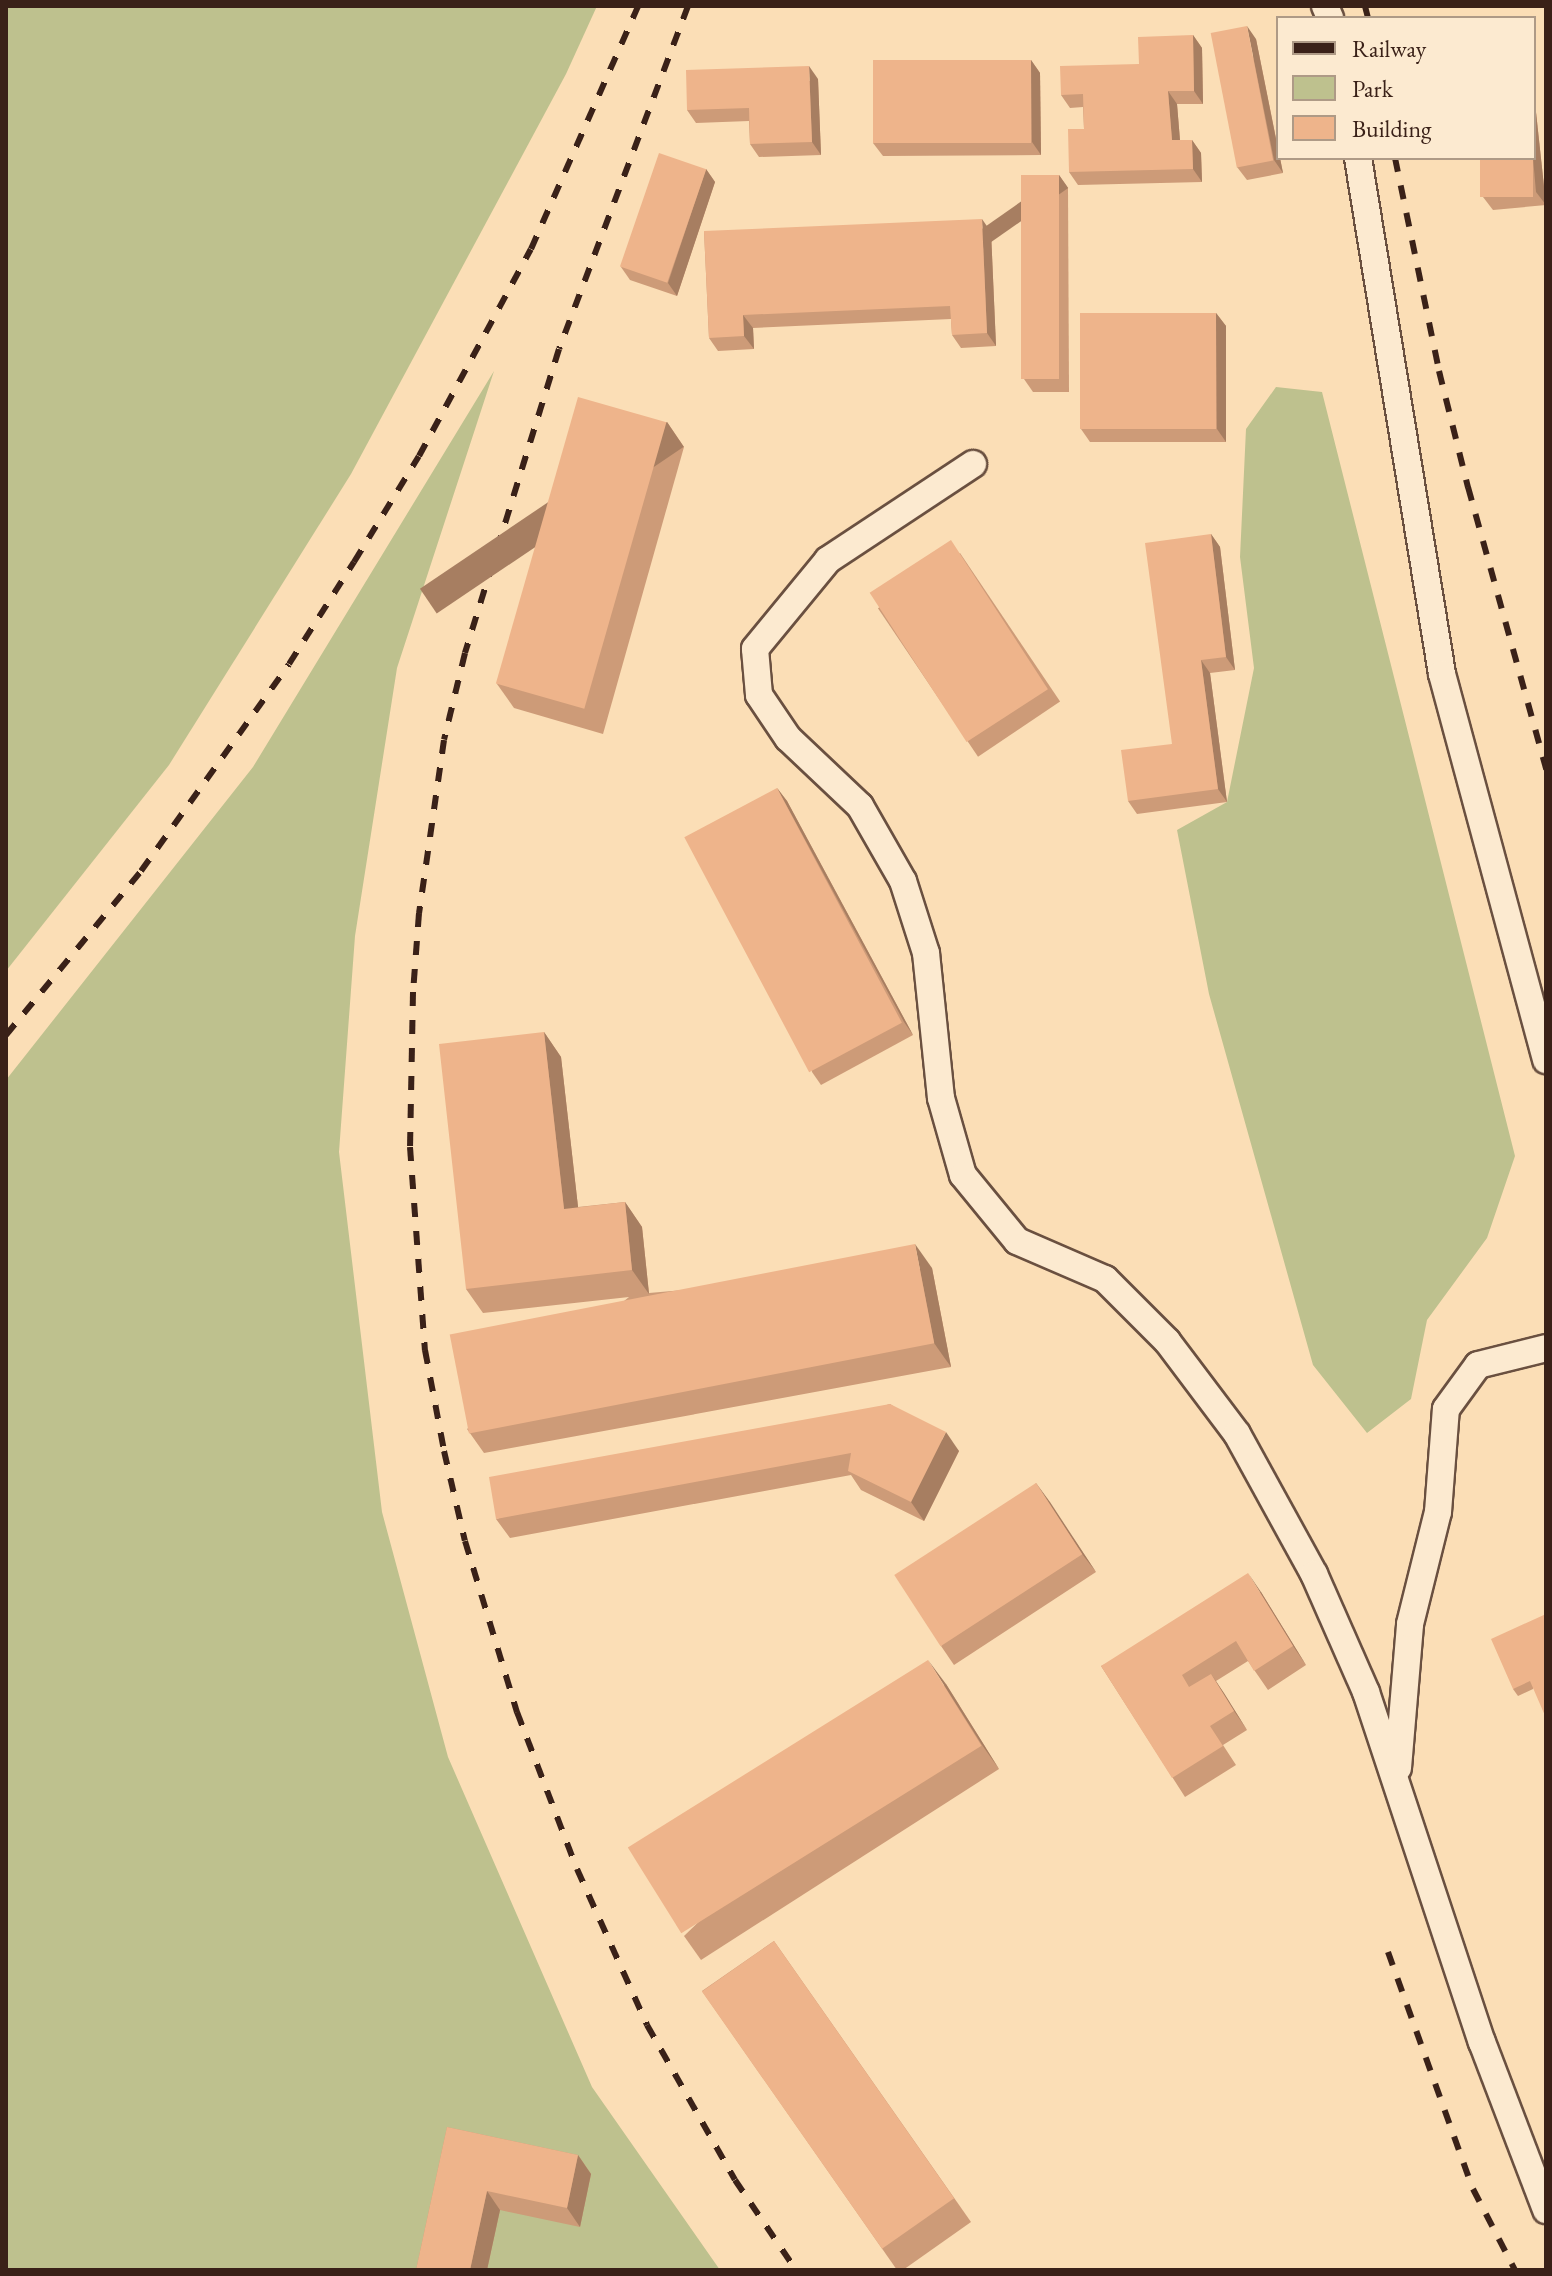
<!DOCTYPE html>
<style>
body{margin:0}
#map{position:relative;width:1552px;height:2276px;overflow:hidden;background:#fbdeb6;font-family:"EB Garamond",serif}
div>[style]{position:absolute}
.green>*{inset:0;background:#bec18e}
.roads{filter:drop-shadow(2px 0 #6a5040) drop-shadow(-2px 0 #6a5040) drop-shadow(0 2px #6a5040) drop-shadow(0 -2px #6a5040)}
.service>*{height:26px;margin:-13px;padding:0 13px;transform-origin:13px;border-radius:13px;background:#fcead0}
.rail>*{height:6px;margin-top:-3px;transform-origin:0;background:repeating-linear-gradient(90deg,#3a2118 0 14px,transparent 0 28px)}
.wall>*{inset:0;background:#cd9b78;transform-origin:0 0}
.shaded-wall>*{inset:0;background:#a77e61;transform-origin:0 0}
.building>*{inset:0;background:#eeb48b;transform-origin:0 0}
span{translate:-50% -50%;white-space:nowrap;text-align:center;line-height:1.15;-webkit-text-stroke:7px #fcead0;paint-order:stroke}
.frame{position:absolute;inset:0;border:8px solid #3a2118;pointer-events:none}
.legend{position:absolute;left:1276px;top:16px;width:260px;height:144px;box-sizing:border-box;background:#fcead0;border:2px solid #ae9a86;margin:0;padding:10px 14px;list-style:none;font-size:24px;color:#3a2118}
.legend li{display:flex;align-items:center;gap:16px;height:40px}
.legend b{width:40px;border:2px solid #ae9a86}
</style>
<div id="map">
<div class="green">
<i style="clip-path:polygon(6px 6px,597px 6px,566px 74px,351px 474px,169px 765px,6px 971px)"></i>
<i style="clip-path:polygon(494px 371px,397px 668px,355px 936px,339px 1152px,382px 1512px,448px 1757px,592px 2087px,720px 2270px,6px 2270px,6px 1080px,253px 767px)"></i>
<i style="clip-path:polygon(1276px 387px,1322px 392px,1515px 1156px,1487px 1238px,1427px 1320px,1411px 1399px,1367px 1433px,1313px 1365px,1209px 994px,1177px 830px,1227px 802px,1254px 668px,1240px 557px,1246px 429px)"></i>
</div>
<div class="roads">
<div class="service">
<i style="left:1325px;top:6px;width:13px;rotate:67deg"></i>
<i style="left:1358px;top:158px;width:523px;rotate:80.75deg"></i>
<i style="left:1442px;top:674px;width:400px;rotate:74.9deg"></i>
<i style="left:973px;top:464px;width:174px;rotate:146.5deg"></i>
<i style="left:828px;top:560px;width:115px;rotate:129.4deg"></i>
<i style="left:755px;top:649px;width:46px;rotate:85deg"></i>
<i style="left:759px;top:695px;width:52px;rotate:56deg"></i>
<i style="left:788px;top:738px;width:99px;rotate:43.4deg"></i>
<i style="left:860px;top:806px;width:86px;rotate:60.2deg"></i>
<i style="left:903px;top:881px;width:76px;rotate:72.3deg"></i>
<i style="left:926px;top:953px;width:146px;rotate:84.1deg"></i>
<i style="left:941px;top:1098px;width:80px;rotate:74.1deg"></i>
<i style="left:963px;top:1175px;width:85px;rotate:50.7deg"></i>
<i style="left:1017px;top:1241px;width:96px;rotate:23.4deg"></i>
<i style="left:1105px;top:1279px;width:88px;rotate:45deg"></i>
<i style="left:1167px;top:1341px;width:116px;rotate:53deg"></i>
<i style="left:1237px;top:1434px;width:160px;rotate:61.2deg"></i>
<i style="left:1314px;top:1574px;width:129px;rotate:66.2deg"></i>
<i style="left:1366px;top:1692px;width:369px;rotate:71.7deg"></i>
<i style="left:1482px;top:2042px;width:180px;rotate:69.1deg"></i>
<i style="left:1398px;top:1768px;width:144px;rotate:-85.2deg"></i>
<i style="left:1410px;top:1624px;width:115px;rotate:-76deg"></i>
<i style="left:1438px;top:1512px;width:103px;rotate:-85.6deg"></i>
<i style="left:1446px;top:1409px;width:54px;rotate:-54deg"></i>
<i style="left:1478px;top:1365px;width:70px;rotate:-14deg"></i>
</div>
</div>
<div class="rail">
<i style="left:688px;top:6px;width:366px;rotate:110.6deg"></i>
<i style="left:559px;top:349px;width:318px;rotate:107.2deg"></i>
<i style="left:465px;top:653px;width:89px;rotate:103.6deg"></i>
<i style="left:444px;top:740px;width:175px;rotate:98.2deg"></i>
<i style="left:419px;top:913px;width:79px;rotate:94.3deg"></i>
<i style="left:413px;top:992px;width:155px;rotate:91.1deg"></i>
<i style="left:410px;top:1147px;width:204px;rotate:85.8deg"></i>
<i style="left:425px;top:1350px;width:103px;rotate:79.3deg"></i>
<i style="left:444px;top:1451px;width:92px;rotate:76.9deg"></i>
<i style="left:465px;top:1541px;width:179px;rotate:73.1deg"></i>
<i style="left:517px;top:1712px;width:168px;rotate:69.1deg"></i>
<i style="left:577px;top:1869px;width:171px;rotate:65.8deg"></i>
<i style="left:647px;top:2025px;width:178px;rotate:60.4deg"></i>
<i style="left:735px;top:2180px;width:109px;rotate:55.9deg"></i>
<i style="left:1365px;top:6px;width:12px;rotate:76deg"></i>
<i style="left:1395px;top:158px;width:217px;rotate:78.3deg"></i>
<i style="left:1439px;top:371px;width:120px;rotate:76deg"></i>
<i style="left:1468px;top:487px;width:293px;rotate:74.5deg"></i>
<i style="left:6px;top:1035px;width:212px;rotate:-50.5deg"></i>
<i style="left:141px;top:871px;width:254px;rotate:-54.4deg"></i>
<i style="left:289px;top:664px;width:121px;rotate:-57.5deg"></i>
<i style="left:354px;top:562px;width:124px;rotate:-58.5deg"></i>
<i style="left:419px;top:456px;width:235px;rotate:-61.6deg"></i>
<i style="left:531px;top:249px;width:266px;rotate:-66.2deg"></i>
<i style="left:1388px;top:1952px;width:252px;rotate:70.3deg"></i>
<i style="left:1473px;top:2189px;width:91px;rotate:62.6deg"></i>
</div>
<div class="wall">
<i style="clip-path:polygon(1193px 35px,1202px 48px,1203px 104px,1177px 104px,1180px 140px,1192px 140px,1201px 153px,1202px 182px,1078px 185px,1069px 172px,1084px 129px,1083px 107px,1070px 108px,1061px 95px,1139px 64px)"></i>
<i style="clip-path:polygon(1256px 39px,1283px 173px,1247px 180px,1237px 167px)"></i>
<i style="clip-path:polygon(1031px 60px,1040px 73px,1041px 155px,883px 156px,873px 143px)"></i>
<i style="clip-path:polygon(818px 79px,821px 155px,759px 157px,750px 144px,749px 121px,696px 123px,687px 110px)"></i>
<i style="clip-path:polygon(1535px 103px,1546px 205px,1493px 210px,1483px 197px)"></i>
<i style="clip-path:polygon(706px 169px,715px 182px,677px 296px,630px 280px,621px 267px)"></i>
<i style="clip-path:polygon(1059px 175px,1068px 188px,1069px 392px,1033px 392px,1024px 379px)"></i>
<i style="clip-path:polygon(704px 231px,991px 232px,996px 346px,961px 348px,952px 335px,951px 319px,753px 328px,754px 349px,718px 351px,709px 338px)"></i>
<i style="clip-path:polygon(1216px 313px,1226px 326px,1226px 442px,1090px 442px,1081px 429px)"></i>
<i style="clip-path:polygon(667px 422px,684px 447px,603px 734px,514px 708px,497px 684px)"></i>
<i style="clip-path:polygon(1211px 534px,1220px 547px,1235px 670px,1210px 673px,1227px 802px,1137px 814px,1128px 801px,1172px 744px)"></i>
<i style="left:960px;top:553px;width:179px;height:99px;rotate:56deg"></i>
<i style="clip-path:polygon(777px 788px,787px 801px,913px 1035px,821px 1085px,812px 1072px)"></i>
<i style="clip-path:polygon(544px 1032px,561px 1057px,578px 1207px,625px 1202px,642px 1227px,649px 1293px,932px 1268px,951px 1367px,484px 1453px,467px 1429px,629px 1297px,483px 1313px,466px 1289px)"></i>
<i style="clip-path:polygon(890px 1404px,959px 1451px,924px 1521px,861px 1490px,851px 1475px,510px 1538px,496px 1519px)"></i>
<i style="clip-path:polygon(1036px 1483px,1096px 1572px,954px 1665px,941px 1646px)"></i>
<i style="clip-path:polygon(1261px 1592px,1306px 1665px,1268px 1690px,1248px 1661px,1216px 1681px,1247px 1730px,1223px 1745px,1236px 1765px,1185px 1797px,1101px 1666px)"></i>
<i style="clip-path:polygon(1546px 1614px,1533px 1689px,1518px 1696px,1513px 1689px)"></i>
<i style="clip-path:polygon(946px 1684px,999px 1769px,701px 1960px,684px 1936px)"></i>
<i style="clip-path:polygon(774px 1941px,971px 2222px,903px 2270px,897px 2270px,702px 1991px)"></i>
<i style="clip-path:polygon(447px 2127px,578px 2155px,591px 2174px,580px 2227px,500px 2210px,487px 2270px,416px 2270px)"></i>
</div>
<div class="shaded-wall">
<i style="clip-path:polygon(1247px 26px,1256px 39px,1278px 149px,1278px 158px,1280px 158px,1283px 173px,1274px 160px)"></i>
<i style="clip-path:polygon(1193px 35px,1202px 48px,1203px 104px,1194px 91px)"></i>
<i style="clip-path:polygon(1031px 60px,1040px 73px,1041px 155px,1032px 142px)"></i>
<i style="clip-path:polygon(809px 66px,818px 79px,821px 155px,812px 142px)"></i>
<i style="clip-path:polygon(1168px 91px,1177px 104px,1181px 153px,1172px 140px)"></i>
<i style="clip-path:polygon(1534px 101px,1535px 103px,1546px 205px,1536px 192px,1533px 158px)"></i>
<i style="clip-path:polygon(1192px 140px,1201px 153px,1202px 182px,1193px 169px)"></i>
<i style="clip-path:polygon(706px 169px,715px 182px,677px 296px,668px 283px)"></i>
<i style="left:1059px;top:175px;width:16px;height:204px;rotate:55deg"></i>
<i style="clip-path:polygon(982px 219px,991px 232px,996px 346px,987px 333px)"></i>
<i style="clip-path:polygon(1216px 313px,1226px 326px,1226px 442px,1217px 429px)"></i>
<i style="clip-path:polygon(743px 315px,753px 328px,754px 349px,744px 336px)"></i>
<i style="left:667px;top:422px;width:30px;height:298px;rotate:56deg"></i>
<i style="clip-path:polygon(1211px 534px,1220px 547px,1235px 670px,1226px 657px)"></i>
<i style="clip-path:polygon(1201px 660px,1210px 673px,1227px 802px,1218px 789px)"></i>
<i style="clip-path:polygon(777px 788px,787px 801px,913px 1035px,904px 1022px)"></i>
<i style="clip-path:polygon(544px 1032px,561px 1057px,581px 1233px,564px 1209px)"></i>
<i style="clip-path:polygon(625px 1202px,642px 1227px,649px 1294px,632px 1270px)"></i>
<i style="clip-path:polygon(915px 1244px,932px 1268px,951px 1367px,934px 1343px)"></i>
<i style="clip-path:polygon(946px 1432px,959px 1451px,924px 1521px,911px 1502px)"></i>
<i style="clip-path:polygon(1036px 1483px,1050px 1502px,1096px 1572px,1082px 1554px)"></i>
<i style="clip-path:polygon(1248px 1573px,1261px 1592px,1306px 1665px,1293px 1646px)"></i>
<i style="clip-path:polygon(928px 1660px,946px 1684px,999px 1769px,982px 1745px)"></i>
<i style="clip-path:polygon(1211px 1674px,1224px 1693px,1247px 1730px,1234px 1711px)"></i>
<i style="clip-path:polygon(578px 2155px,591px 2174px,580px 2227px,567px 2208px)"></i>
<i style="clip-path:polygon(487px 2191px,500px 2210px,487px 2270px,470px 2270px)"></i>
</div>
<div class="building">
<i style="left:1247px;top:26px;width:137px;height:37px;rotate:79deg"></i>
<i style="clip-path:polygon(1193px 35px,1194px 91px,1168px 91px,1172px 140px,1192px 140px,1193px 169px,1069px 172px,1068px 129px,1084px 129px,1083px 94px,1061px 95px,1060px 66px,1139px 64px,1138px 37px)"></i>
<i style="left:873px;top:60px;width:158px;height:83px"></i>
<i style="clip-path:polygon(809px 66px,812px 142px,750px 144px,749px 108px,687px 110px,686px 70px)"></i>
<i style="left:659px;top:153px;width:50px;height:120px;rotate:19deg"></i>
<i style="left:1480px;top:158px;width:53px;height:39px"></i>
<i style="left:1021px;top:175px;width:38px;height:204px"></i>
<i style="clip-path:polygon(982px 219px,987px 333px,952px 335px,950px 306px,743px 315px,744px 336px,709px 338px,704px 231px)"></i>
<i style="left:1216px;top:313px;width:116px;height:136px;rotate:90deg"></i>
<i style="left:578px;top:397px;width:92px;height:298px;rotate:16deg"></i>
<i style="clip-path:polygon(1211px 534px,1226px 657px,1201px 660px,1218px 789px,1128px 801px,1121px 750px,1172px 744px,1145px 543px)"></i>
<i style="left:951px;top:540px;width:178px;height:97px;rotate:57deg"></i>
<i style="left:777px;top:788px;width:266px;height:105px;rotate:62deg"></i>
<i style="clip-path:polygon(544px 1032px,564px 1209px,625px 1202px,632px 1270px,466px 1289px,439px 1044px)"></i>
<i style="left:915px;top:1244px;width:101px;height:474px;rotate:79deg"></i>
<i style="clip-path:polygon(890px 1404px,946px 1432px,911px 1502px,848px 1471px,851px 1453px,496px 1519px,489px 1477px)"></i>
<i style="left:1036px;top:1483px;width:85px;height:169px;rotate:57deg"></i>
<i style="clip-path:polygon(1248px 1573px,1293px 1646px,1254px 1671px,1236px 1641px,1182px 1675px,1189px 1687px,1211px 1674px,1234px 1711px,1210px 1726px,1223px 1746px,1172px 1778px,1101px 1666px)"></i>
<i style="clip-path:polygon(1546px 1614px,1546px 1718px,1530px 1681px,1513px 1689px,1491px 1639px)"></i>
<i style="left:928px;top:1660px;width:101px;height:354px;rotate:58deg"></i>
<i style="left:774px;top:1941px;width:314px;height:88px;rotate:55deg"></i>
<i style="clip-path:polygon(447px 2127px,578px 2155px,567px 2208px,487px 2191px,470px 2270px,416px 2270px)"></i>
</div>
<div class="frame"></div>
<ul class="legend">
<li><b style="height:10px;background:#3a2118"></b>Railway</li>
<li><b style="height:22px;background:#bec18e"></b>Park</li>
<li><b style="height:22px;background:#eeb48b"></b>Building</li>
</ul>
</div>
